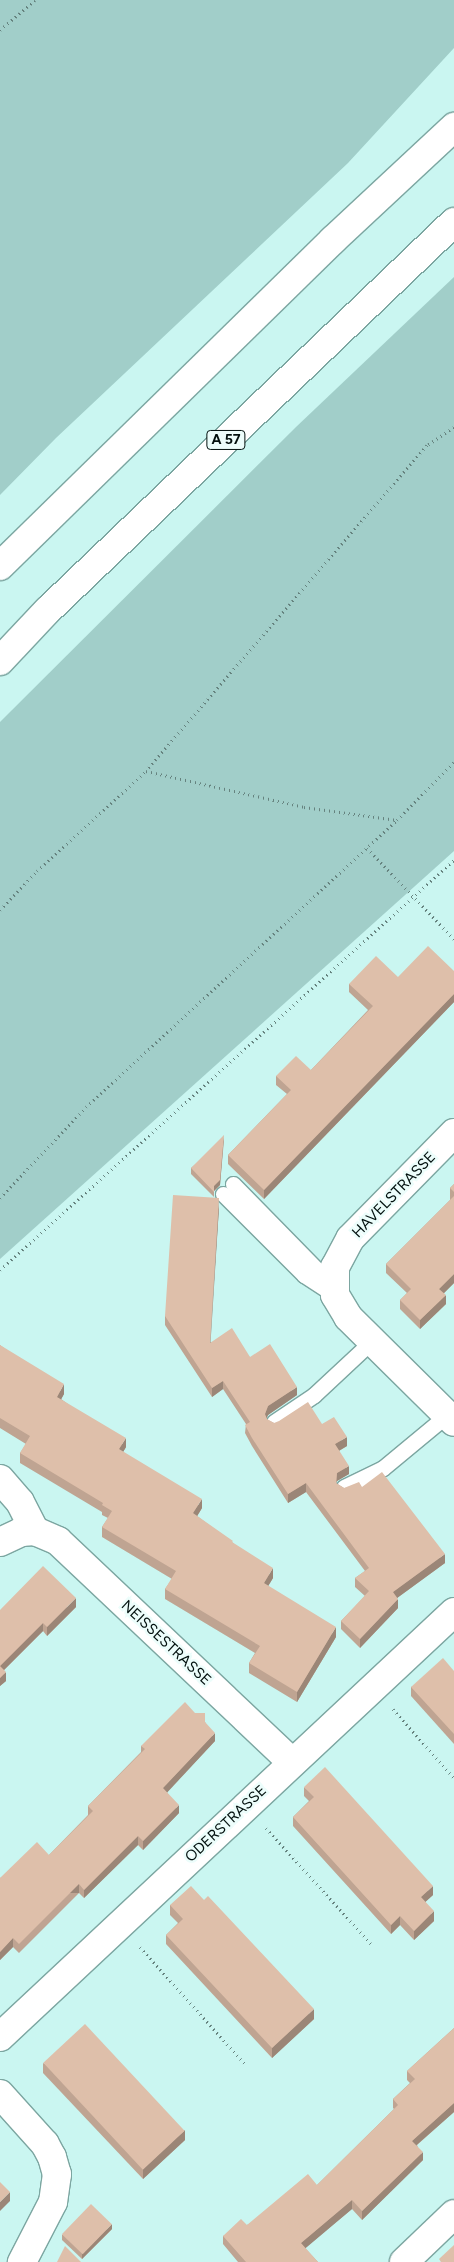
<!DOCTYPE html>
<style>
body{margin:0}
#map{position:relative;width:454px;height:2262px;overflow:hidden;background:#caf6f1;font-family:Figtree,sans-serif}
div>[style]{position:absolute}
.green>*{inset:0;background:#a1cec9}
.path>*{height:3px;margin-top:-1.5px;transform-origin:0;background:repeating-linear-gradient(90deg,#65827e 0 1px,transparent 0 5px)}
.roads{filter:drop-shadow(1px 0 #7ca6a1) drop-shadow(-1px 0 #7ca6a1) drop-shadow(0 1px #7ca6a1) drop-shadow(0 -1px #7ca6a1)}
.lane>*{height:15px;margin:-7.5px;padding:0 7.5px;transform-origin:7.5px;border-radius:7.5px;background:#fff}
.street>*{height:28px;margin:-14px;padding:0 14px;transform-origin:14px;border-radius:14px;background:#fff}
.highway>*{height:28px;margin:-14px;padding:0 14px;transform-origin:14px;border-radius:14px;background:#fff}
.wall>*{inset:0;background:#bfa492}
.shaded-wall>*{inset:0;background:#9b8677;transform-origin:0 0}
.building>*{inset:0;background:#debfaa;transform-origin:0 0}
span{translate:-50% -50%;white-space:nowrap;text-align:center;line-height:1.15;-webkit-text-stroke:5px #ecfdfb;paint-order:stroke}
.shield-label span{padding:1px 4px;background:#ecfdfb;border:1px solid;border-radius:4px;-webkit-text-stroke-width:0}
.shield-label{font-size:14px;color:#02100e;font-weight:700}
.street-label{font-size:15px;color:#02100e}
</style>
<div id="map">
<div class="green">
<i style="clip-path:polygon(0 0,454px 0,454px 48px,348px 163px,56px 438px,0 495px)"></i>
<i style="clip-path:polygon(454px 277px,454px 851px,0 1259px,0 722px,296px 427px)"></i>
</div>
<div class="path">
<i style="left:0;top:30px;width:46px;rotate:-40.6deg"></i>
<i style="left:454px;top:427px;width:32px;rotate:146deg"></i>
<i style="left:427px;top:445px;width:430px;rotate:130.8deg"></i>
<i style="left:146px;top:771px;width:162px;rotate:12.8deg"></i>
<i style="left:304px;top:807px;width:94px;rotate:8deg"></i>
<i style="left:397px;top:820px;width:81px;rotate:-45.5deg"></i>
<i style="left:367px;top:848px;width:126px;rotate:46.3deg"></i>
<i style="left:0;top:910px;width:54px;rotate:-46.5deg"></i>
<i style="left:37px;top:871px;width:148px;rotate:-42.5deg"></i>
<i style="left:0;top:1198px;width:125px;rotate:-46.6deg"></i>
<i style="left:86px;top:1107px;width:423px;rotate:-42.7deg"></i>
<i style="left:0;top:1270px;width:612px;rotate:-42.08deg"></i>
<i style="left:393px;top:1709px;width:92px;rotate:48.5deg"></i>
<i style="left:266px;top:1828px;width:158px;rotate:47.8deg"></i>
<i style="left:140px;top:1947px;width:156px;rotate:48.1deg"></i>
</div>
<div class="roads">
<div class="lane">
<i style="left:233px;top:1184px;width:146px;rotate:45.6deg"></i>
<i style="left:223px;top:1194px;width:115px;rotate:45deg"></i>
<i style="left:304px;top:1275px;width:37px;rotate:33deg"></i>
<i style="left:274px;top:1422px;width:48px;rotate:-34deg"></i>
<i style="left:314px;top:1395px;width:79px;rotate:-43deg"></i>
<i style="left:344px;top:1487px;width:43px;rotate:-26deg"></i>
<i style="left:383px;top:1468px;width:83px;rotate:-39.6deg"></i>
</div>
<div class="street">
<i style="left:454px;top:1133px;width:148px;rotate:134.5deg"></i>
<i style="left:350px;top:1239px;width:32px;rotate:118deg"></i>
<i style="left:335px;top:1267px;width:28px;rotate:90deg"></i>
<i style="left:335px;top:1295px;width:26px;rotate:59deg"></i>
<i style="left:348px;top:1317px;width:149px;rotate:44.7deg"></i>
<i style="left:0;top:1479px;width:30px;rotate:49deg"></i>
<i style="left:20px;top:1502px;width:33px;rotate:63deg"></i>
<i style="left:0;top:1542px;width:23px;rotate:-25deg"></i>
<i style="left:21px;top:1532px;width:14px;rotate:-4deg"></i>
<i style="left:35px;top:1531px;width:25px;rotate:23deg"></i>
<i style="left:58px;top:1541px;width:322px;rotate:43.4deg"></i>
<i style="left:0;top:2037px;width:622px;rotate:-43.11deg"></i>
<i style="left:0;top:2094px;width:67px;rotate:48deg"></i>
<i style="left:45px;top:2144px;width:15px;rotate:62deg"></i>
<i style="left:52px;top:2157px;width:18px;rotate:74deg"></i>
<i style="left:57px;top:2174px;width:28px;rotate:98deg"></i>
<i style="left:53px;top:2202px;width:68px;rotate:117.3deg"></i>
<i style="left:404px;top:2262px;width:69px;rotate:-43.8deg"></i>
</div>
<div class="highway">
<i style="left:0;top:566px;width:466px;rotate:-44.4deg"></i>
<i style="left:333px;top:240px;width:166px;rotate:-43deg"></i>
<i style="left:0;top:661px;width:69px;rotate:-46.8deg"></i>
<i style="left:47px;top:611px;width:563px;rotate:-43.7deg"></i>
</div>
</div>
<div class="wall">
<i style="clip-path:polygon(454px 971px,454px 1002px,264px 1199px,228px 1164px,228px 1155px,287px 1094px,276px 1085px,276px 1076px,311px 1070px,368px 1010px,349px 992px,349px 984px,398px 977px)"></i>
<i style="clip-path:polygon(224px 1140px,220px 1185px,214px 1191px,214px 1197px,191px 1174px,191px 1168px)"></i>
<i style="clip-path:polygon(454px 1184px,454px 1283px,444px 1293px,446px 1304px,420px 1329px,400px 1309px,400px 1300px,407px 1293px,386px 1273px,386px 1264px,450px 1200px,450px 1188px)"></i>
<i style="clip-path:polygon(219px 1207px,210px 1342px,250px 1357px,297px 1395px,268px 1415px,266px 1419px,274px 1423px,322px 1424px,347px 1446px,339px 1451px,349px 1474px,337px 1481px,336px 1483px,344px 1488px,362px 1487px,445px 1563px,397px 1598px,398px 1608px,360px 1648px,341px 1629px,341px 1621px,365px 1596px,355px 1587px,355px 1578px,365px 1571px,306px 1492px,288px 1503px,252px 1446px,245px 1433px,246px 1424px,223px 1389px,212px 1397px,165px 1325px,165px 1316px)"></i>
<i style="clip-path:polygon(0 1345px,64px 1394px,61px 1399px,126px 1447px,123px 1452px,202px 1508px,197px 1516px,233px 1543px,273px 1578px,268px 1586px,336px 1637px,297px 1702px,249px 1673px,249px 1663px,255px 1653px,165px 1599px,165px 1589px,172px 1579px,102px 1537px,102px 1527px,108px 1518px,102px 1515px,102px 1512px,20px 1463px,20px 1453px,26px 1444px,0 1428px)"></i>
<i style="clip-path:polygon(76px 1607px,47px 1636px,43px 1631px,4px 1670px,6px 1681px,0 1686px,0 1610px)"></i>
<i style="clip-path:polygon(454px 1671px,454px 1744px,411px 1696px,411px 1687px)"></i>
<i style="clip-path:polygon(205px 1722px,215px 1741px,167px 1792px,179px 1813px,143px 1850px,138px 1845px,84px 1898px,79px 1893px,19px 1953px,13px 1947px,0 1960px,0 1878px,49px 1855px,88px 1815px,88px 1806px,141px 1752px,141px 1746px)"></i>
<i style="clip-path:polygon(304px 1787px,433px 1895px,425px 1902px,434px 1921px,414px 1940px,400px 1925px,391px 1934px,293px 1826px,293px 1817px,309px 1801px,304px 1796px)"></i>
<i style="clip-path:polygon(204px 1900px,314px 2019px,272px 2058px,166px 1944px,166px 1935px,178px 1923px,170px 1915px,170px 1905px)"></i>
<i style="clip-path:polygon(454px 2028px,454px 2112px,417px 2145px,423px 2160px,362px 2220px,352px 2209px,305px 2248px,318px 2262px,238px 2262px,223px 2244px,223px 2236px,247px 2225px,317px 2185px,394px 2109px,393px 2108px,393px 2099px,410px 2083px,407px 2080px,407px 2071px)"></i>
<i style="clip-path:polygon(43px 2063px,185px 2140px,143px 2179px,43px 2073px)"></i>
<i style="clip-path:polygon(112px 2229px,82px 2259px,62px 2240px,62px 2235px)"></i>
</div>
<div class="shaded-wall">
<i style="clip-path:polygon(454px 994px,454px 1002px,264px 1199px,264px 1190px)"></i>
<i style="clip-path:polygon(224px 1135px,220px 1185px,214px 1191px,214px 1186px)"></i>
<i style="clip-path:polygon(219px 1198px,219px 1207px,210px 1351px,210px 1343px)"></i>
<i style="clip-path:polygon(454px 1274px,454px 1283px,439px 1298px,439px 1289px)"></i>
<i style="clip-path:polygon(446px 1295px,446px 1304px,420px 1329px,420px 1320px)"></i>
<i style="clip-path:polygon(223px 1381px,223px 1389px,212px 1397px,212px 1388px)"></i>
<i style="clip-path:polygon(64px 1384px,64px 1394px,57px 1407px,57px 1397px)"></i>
<i style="clip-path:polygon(297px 1387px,297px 1395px,268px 1415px,265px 1422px,265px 1414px,268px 1406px)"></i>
<i style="clip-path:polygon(347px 1437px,347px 1446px,335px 1453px,335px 1444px)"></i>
<i style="clip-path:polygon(126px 1438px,126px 1447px,119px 1459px,119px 1449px)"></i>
<i style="clip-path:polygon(349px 1466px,349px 1474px,337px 1481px,336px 1492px,337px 1473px)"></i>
<i style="clip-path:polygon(306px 1483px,306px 1492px,288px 1503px,288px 1494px)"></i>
<i style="clip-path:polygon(202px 1499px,202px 1508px,193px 1523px,193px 1513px)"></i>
<i style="clip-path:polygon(445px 1554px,445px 1563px,393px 1601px,393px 1592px)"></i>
<i style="clip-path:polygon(273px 1568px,273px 1578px,264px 1593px,264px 1583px)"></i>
<i style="clip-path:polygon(76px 1598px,76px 1607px,47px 1636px,47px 1627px)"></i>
<i style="clip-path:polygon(398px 1599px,398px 1608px,360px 1648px,360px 1639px)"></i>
<i style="clip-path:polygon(43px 1623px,43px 1631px,0 1674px,0 1666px)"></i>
<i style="clip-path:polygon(336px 1627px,336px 1637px,297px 1702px,297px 1692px)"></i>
<i style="clip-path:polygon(6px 1672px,6px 1681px,0 1686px,0 1678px)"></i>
<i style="clip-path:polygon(215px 1733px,215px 1741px,163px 1797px,163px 1788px)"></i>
<i style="clip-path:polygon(179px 1805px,179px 1813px,143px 1850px,143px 1841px)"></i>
<i style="clip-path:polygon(138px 1836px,138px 1845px,84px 1898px,84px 1890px)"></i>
<i style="left:79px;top:1884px;width:9px;height:85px;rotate:90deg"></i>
<i style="clip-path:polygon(433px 1886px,433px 1895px,421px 1906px,421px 1897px)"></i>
<i style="clip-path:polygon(434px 1911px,434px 1921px,414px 1940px,414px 1931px)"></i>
<i style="clip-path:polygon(400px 1916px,400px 1925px,391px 1934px,391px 1925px)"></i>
<i style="clip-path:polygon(13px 1938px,13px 1947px,0 1960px,0 1952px)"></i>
<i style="clip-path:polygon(314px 2009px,314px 2019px,272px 2058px,272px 2048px)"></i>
<i style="clip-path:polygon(454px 2103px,454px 2112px,412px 2149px,412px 2141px)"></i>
<i style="clip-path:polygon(185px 2130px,185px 2140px,143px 2179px,143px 2169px)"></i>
<i style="clip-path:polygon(423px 2152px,423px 2160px,362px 2220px,362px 2211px)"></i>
<i style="clip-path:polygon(10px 2192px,10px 2201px,0 2211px,0 2202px)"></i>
<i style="clip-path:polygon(352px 2200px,352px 2209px,301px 2252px,301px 2243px)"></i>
<i style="clip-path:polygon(112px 2224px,112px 2229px,82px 2259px,82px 2254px)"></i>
</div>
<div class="building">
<i style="clip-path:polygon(428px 946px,454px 971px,454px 994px,264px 1190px,228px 1155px,291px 1090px,276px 1076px,296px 1056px,311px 1070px,373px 1006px,349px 984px,376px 956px,398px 977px)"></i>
<i style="clip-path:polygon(224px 1135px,220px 1180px,214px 1186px,214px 1192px,191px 1168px)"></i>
<i style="clip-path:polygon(454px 1184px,454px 1192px,450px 1188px)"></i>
<i style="clip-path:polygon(173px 1195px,219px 1198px,210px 1343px,232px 1328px,250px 1357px,270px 1344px,297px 1387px,268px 1406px,265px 1414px,267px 1419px,274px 1423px,279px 1421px,308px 1402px,322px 1424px,334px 1417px,347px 1437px,335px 1444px,349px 1466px,337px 1473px,336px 1483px,344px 1488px,359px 1482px,362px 1487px,382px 1472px,445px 1554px,393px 1592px,398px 1599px,360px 1639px,341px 1621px,369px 1591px,355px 1578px,369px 1568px,306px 1483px,288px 1494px,252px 1438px,245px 1425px,250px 1422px,223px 1381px,212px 1388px,165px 1316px)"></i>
<i style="clip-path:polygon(454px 1196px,454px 1274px,439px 1289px,446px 1295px,420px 1320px,400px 1300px,411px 1289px,386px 1264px)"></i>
<i style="clip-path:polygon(0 1345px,64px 1384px,57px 1397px,126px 1438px,119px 1449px,202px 1499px,193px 1513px,233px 1541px,232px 1542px,273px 1568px,264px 1583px,336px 1627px,297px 1692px,249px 1663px,260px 1646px,165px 1589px,176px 1571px,102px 1527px,112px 1511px,102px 1505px,103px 1503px,20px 1453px,30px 1436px,0 1418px)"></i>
<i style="clip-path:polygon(43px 1566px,76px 1598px,47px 1627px,43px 1623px,0 1666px,0 1610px)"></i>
<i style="clip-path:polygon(443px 1658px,454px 1671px,454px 1734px,411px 1687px)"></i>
<i style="clip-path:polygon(0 1666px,6px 1672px,0 1678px)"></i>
<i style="clip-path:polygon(185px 1702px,195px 1713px,205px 1713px,205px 1722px,215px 1733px,163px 1788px,179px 1805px,143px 1841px,138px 1836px,84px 1890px,79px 1884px,19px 1944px,13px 1938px,0 1952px,0 1878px,37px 1842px,49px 1855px,93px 1811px,88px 1806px,145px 1749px,141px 1746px)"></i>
<i style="clip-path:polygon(325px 1767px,433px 1886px,421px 1897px,434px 1911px,414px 1931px,400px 1916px,391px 1925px,293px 1817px,314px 1797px,304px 1787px)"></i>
<i style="clip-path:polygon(191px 1886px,204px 1900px,208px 1896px,314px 2009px,272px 2048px,166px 1935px,183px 1919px,170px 1905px)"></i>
<i style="left:85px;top:2024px;width:146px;height:57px;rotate:47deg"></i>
<i style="clip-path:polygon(454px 2028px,454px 2103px,412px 2141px,423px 2152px,362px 2211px,352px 2200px,301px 2243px,318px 2262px,246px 2262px,223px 2236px,241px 2219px,247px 2225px,308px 2174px,317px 2185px,398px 2105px,393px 2099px,415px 2079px,407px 2071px)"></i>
<i style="clip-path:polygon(0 2182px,10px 2192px,0 2202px)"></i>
<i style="left:91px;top:2204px;width:29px;height:42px;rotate:44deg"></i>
<i style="clip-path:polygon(454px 2245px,454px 2262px,441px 2262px,439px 2259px)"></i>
<i style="clip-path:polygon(65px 2246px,81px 2262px,57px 2262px)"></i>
</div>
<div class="shield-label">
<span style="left:226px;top:440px">A 57</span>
</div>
<div class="street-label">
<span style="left:394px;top:1195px;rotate:-46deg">HAVELSTRASSE</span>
<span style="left:166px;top:1643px;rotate:43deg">NEISSESTRASSE</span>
<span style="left:226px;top:1824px;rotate:-43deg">ODERSTRASSE</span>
</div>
</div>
